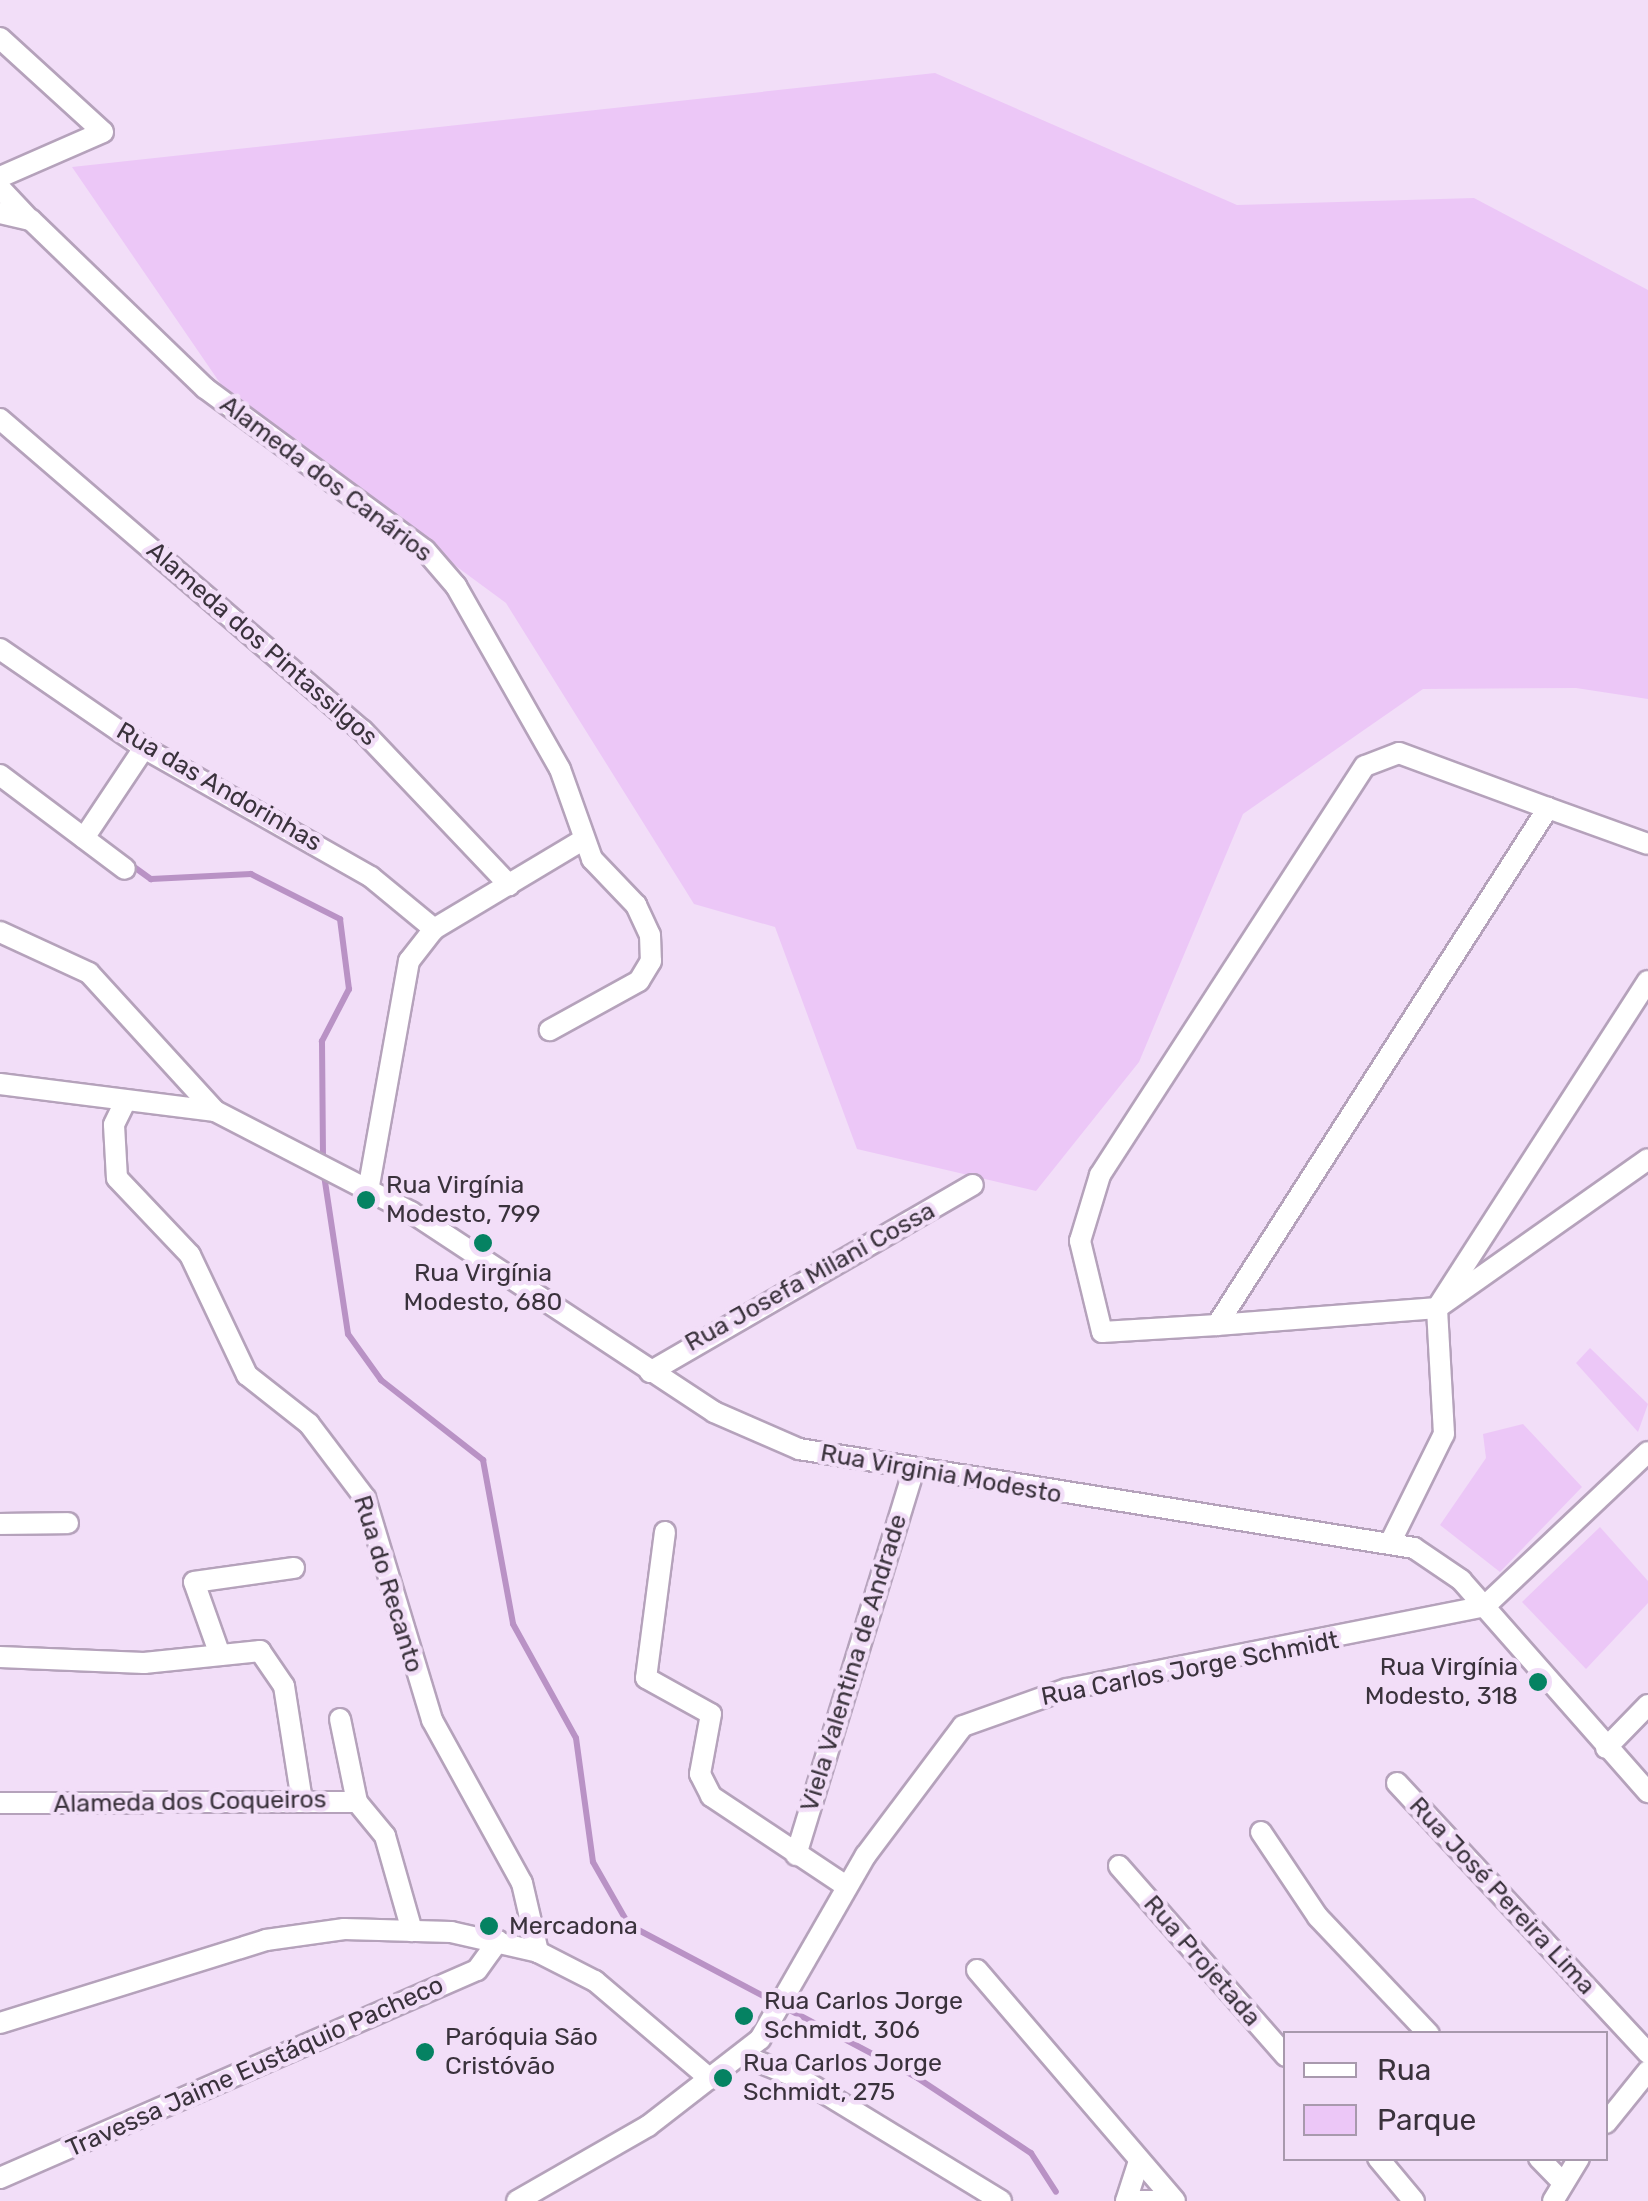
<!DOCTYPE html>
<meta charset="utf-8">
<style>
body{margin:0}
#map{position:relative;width:1648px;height:2201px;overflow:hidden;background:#f2def8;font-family:Rubik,sans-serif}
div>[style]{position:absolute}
.green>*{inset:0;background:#ecc7f7}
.stream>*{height:6px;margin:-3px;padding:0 3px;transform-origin:3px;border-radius:3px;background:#b992c5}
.roads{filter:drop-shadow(2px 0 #b5a2bb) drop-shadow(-2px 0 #b5a2bb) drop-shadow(0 2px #b5a2bb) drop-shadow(0 -2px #b5a2bb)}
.minor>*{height:20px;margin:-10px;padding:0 10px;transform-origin:10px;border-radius:10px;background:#fff}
.dots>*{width:28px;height:28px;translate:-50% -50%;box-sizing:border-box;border:5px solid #f2def8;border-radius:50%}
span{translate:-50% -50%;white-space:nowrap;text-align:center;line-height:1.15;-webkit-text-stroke:9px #f2def8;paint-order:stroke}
.street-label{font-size:25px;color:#3a323c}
.poi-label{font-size:25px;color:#3a323c}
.left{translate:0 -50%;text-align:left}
.right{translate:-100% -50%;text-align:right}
.legend{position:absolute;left:1283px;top:2031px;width:325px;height:130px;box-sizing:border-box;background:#f2def8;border:2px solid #a899ad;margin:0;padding:12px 18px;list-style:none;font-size:30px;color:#3a323c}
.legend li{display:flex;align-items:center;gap:20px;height:50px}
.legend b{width:50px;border:2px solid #a899ad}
</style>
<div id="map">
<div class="green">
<i style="clip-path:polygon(935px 73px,1237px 205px,1474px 198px,1648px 290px,1648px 699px,1576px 688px,1423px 689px,1243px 814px,1139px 1062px,1036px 1191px,857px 1149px,775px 927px,694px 904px,506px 603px,233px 402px,72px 167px)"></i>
<i style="clip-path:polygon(1590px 1348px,1648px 1404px,1638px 1432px,1576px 1363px)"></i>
<i style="clip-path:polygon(1523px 1424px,1582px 1487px,1500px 1572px,1440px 1525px,1486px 1458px,1483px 1434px)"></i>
<i style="clip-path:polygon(1600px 1527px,1648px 1581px,1648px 1603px,1586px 1669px,1522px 1602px)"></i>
</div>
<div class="stream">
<i style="left:130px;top:864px;width:26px;rotate:36deg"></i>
<i style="left:151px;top:879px;width:100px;rotate:-2.9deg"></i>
<i style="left:251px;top:874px;width:100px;rotate:26.8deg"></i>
<i style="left:340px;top:919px;width:71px;rotate:82.7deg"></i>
<i style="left:349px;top:989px;width:59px;rotate:117.4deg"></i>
<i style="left:322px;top:1041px;width:121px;rotate:89.5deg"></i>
<i style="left:324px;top:1175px;width:161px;rotate:81.4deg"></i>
<i style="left:348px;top:1334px;width:57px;rotate:54.3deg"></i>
<i style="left:381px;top:1380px;width:130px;rotate:38.1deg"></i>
<i style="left:483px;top:1460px;width:167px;rotate:79.6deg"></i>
<i style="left:513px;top:1624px;width:130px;rotate:61.1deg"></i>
<i style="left:576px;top:1738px;width:125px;rotate:82.2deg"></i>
<i style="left:593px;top:1862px;width:73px;rotate:60.3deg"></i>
<i style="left:629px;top:1925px;width:325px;rotate:27.9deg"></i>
<i style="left:916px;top:2077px;width:138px;rotate:33.5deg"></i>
<i style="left:1031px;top:2153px;width:46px;rotate:57.3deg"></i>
</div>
<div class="roads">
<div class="minor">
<i style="left:0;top:38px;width:139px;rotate:42.4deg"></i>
<i style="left:103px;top:132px;width:112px;rotate:156.4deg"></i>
<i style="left:0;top:188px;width:42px;rotate:46.9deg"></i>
<i style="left:0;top:213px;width:32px;rotate:13deg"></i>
<i style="left:31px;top:220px;width:242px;rotate:44deg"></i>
<i style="left:205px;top:388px;width:273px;rotate:36.4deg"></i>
<i style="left:425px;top:550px;width:48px;rotate:49.3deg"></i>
<i style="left:456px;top:586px;width:210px;rotate:60.4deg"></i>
<i style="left:560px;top:769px;width:96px;rotate:70.4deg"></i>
<i style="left:592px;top:859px;width:64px;rotate:46.3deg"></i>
<i style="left:636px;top:905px;width:33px;rotate:65deg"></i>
<i style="left:650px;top:935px;width:26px;rotate:88deg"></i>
<i style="left:651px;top:961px;width:23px;rotate:121deg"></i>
<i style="left:639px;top:981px;width:102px;rotate:151.2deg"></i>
<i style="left:0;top:419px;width:477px;rotate:40.7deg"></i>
<i style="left:362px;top:730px;width:214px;rotate:46.5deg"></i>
<i style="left:0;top:649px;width:175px;rotate:34.5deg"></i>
<i style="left:144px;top:748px;width:261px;rotate:29.6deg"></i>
<i style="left:371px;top:877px;width:82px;rotate:39.5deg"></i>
<i style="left:0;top:775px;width:156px;rotate:36.9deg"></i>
<i style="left:1548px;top:808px;width:614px;rotate:122.63deg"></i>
<i style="left:1217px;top:1325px;width:115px;rotate:176.5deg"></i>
<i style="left:1102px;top:1332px;width:94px;rotate:-103.6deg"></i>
<i style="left:1080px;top:1241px;width:69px;rotate:-73.1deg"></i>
<i style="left:1100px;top:1175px;width:487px;rotate:-57.1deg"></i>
<i style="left:1365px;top:766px;width:36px;rotate:-21deg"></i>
<i style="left:1399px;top:753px;width:159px;rotate:20.3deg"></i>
<i style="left:1548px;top:808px;width:106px;rotate:19.8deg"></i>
<i style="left:84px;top:838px;width:108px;rotate:-56.3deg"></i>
<i style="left:0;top:932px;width:98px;rotate:24.7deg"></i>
<i style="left:89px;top:973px;width:187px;rotate:47.6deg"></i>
<i style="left:0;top:1084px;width:217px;rotate:7.2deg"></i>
<i style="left:215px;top:1111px;width:220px;rotate:27.3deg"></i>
<i style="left:411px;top:1212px;width:363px;rotate:33.4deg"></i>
<i style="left:714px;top:1412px;width:93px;rotate:23.5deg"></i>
<i style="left:799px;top:1449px;width:623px;rotate:9.14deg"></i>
<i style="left:1414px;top:1548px;width:57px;rotate:34.2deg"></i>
<i style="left:1461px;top:1580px;width:283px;rotate:48.6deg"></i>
<i style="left:125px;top:1102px;width:25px;rotate:116deg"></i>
<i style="left:114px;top:1125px;width:53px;rotate:86.8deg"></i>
<i style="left:117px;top:1178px;width:106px;rotate:46.5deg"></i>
<i style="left:190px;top:1255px;width:133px;rotate:64.6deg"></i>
<i style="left:247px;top:1375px;width:79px;rotate:38.3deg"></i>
<i style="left:309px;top:1424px;width:93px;rotate:52.9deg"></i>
<i style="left:365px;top:1498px;width:232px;rotate:73.2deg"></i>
<i style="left:432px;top:1720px;width:186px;rotate:61.1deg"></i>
<i style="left:522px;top:1883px;width:71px;rotate:76.9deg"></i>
<i style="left:368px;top:1191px;width:234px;rotate:-79.9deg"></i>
<i style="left:409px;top:961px;width:41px;rotate:-52deg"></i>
<i style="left:434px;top:929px;width:174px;rotate:-30.9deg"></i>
<i style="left:1217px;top:1325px;width:221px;rotate:-4.4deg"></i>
<i style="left:1437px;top:1308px;width:258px;rotate:-35.2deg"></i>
<i style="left:650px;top:1372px;width:373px;rotate:-30.1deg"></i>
<i style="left:0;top:1524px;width:68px;rotate:-0.8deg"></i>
<i style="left:665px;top:1532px;width:147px;rotate:97.4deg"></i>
<i style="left:646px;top:1678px;width:74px;rotate:29deg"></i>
<i style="left:711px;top:1714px;width:61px;rotate:100.4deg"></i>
<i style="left:700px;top:1774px;width:25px;rotate:63deg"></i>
<i style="left:711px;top:1796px;width:162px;rotate:33.7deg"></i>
<i style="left:1392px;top:1539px;width:117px;rotate:-63.7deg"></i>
<i style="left:1444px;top:1434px;width:126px;rotate:-93.2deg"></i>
<i style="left:1437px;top:1308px;width:389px;rotate:-57.2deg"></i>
<i style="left:220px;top:1655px;width:77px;rotate:-109.6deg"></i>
<i style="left:194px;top:1582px;width:101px;rotate:-8deg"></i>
<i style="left:0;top:1657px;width:144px;rotate:2.4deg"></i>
<i style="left:144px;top:1663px;width:117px;rotate:-5.9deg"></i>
<i style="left:260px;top:1651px;width:42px;rotate:55.6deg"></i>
<i style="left:284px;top:1686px;width:116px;rotate:81.1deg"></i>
<i style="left:340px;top:1719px;width:85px;rotate:78.4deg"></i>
<i style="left:1606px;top:1748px;width:60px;rotate:-45.7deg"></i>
<i style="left:1397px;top:1783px;width:369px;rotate:47.1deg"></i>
<i style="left:0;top:1803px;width:357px;rotate:-0.2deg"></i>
<i style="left:357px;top:1802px;width:44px;rotate:50.5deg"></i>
<i style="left:385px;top:1836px;width:99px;rotate:74.1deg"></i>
<i style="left:1261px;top:1832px;width:102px;rotate:56.2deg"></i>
<i style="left:1318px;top:1917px;width:161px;rotate:46.5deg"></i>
<i style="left:796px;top:1855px;width:400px;rotate:-73deg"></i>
<i style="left:1119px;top:1866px;width:253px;rotate:48.7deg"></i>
<i style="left:977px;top:1970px;width:304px;rotate:49.4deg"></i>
<i style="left:0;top:2023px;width:279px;rotate:-17.3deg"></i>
<i style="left:266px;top:1940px;width:79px;rotate:-8deg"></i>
<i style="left:344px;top:1929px;width:107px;rotate:1.6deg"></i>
<i style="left:451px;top:1932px;width:89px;rotate:12.9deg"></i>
<i style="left:538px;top:1952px;width:64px;rotate:27deg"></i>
<i style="left:595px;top:1981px;width:151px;rotate:40.4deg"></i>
<i style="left:744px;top:2056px;width:64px;rotate:22.1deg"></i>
<i style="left:803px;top:2080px;width:232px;rotate:31.4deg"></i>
<i style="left:1606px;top:2123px;width:67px;rotate:-51.1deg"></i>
<i style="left:1378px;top:2158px;width:56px;rotate:50.1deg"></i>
<i style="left:1539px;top:2158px;width:35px;rotate:46deg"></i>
<i style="left:0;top:2178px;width:520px;rotate:-23.56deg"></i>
<i style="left:477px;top:1970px;width:36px;rotate:-54deg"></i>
<i style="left:517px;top:2201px;width:151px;rotate:-29.8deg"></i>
<i style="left:648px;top:2126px;width:142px;rotate:-37.8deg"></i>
<i style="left:760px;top:2039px;width:212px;rotate:-60.1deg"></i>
<i style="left:866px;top:1855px;width:161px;rotate:-53.1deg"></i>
<i style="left:963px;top:1726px;width:110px;rotate:-19.6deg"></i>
<i style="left:1067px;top:1689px;width:426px;rotate:-11.2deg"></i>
<i style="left:1485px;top:1606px;width:224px;rotate:-43.4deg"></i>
<i style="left:1126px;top:2201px;width:42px;rotate:-72deg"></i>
<i style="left:1126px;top:2201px;width:36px"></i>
<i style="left:1553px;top:2201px;width:50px;rotate:-58.8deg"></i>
</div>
</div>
<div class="dots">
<i style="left:366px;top:1200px;background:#058262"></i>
<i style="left:483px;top:1243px;background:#058262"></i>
<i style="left:1538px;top:1682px;background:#058262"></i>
<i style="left:489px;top:1926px;background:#058262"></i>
<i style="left:744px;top:2016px;background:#058262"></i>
<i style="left:425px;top:2052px;background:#058262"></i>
<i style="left:723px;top:2078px;background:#058262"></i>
</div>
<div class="street-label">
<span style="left:326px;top:479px;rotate:37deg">Alameda dos Canários</span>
<span style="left:262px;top:644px;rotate:41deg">Alameda dos Pintassilgos</span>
<span style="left:219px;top:787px;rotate:30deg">Rua das Andorinhas</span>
<span style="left:810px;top:1277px;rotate:-29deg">Rua Josefa Milani Cossa</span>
<span style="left:941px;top:1474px;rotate:10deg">Rua Virginia Modesto</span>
<span style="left:388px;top:1584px;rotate:73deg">Rua do Recanto</span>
<span style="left:854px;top:1663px;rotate:-73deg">Viela Valentina de Andrade</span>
<span style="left:1190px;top:1669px;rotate:-11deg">Rua Carlos Jorge Schmidt</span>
<span style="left:190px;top:1802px;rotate:-1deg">Alameda dos Coqueiros</span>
<span style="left:1502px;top:1896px;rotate:47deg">Rua José Pereira Lima</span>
<span style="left:1202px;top:1961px;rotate:49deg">Rua Projetada</span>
<span style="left:255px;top:2067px;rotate:-24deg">Travessa Jaime Eustáquio Pacheco</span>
</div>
<div class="poi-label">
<span class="left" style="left:386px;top:1200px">Rua Virgínia<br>Modesto, 799</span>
<span style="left:483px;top:1288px">Rua Virgínia<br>Modesto, 680</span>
<span class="right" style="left:1518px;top:1682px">Rua Virgínia<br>Modesto, 318</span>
<span class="left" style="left:509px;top:1926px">Mercadona</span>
<span class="left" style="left:764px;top:2016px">Rua Carlos Jorge<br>Schmidt, 306</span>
<span class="left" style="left:445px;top:2052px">Paróquia São<br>Cristóvão</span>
<span class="left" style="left:743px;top:2078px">Rua Carlos Jorge<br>Schmidt, 275</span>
</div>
<ul class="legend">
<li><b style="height:12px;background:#fff"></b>Rua</li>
<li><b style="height:28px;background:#ecc7f7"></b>Parque</li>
</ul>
</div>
